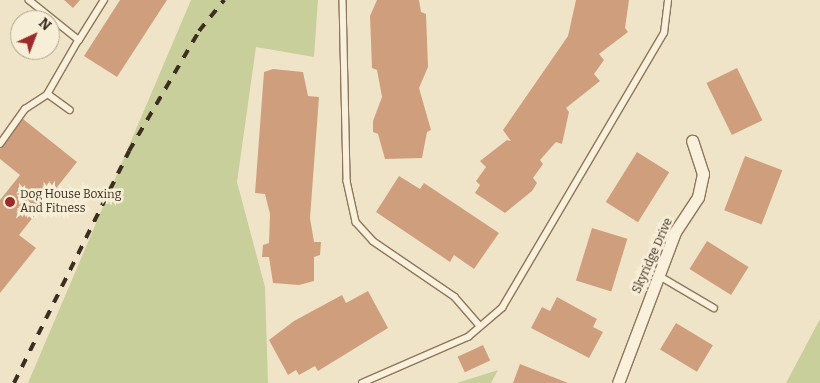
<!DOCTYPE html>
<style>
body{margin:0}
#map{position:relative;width:820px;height:383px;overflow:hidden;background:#f0e4c8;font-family:Bitter,serif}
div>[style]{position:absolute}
.green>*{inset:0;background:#c9cf9b}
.building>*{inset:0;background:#cf9f7d;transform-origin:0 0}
.roads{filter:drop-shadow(1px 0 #8d765c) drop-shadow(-1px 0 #8d765c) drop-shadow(0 1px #8d765c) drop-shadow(0 -1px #8d765c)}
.lane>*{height:5.5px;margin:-2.75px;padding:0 2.75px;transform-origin:2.75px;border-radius:2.75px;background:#faf1dc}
.street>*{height:11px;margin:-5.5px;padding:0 5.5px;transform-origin:5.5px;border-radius:5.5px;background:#faf1dc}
.rail>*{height:4px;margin-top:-2px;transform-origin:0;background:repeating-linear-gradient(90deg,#3d2e20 0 9px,transparent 0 18px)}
.dots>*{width:14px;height:14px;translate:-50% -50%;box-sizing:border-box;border:2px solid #f7eed8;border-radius:50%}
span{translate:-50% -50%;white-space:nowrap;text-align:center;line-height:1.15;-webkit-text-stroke:5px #f7eed8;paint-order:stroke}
.poi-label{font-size:12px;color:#3d2e20}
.left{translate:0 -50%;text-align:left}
.street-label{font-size:12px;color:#3d2e20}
.north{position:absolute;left:10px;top:10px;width:50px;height:50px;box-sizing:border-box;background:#f7eed8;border:1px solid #ada18e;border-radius:50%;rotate:43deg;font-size:14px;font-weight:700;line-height:20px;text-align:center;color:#3d2e20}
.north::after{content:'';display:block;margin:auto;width:18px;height:22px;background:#9e2a2b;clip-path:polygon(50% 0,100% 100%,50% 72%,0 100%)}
</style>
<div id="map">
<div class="green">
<i style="clip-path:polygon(191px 0,318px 0,314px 57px,256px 47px,237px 182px,265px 287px,268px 383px,28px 383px)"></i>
<i style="clip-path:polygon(820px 319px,820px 383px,786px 383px)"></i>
<i style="clip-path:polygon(498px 370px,491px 383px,457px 383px,463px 381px)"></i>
</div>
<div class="building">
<i style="clip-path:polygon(64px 0,80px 0,73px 8px)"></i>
<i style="clip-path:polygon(120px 0,167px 0,117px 77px,84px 56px)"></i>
<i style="clip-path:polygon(377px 0,419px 0,421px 12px,426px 14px,428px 67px,419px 88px,431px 130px,427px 132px,422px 158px,385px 159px,378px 134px,373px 132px,373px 121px,382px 97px,377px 70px,372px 68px,370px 16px)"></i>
<i style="clip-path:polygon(576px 0,629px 0,625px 28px,628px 32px,599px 54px,604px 60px,594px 74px,600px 81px,566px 108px,569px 112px,562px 144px,556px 142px,540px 160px,543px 164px,533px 178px,537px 183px,532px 191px,505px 213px,475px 193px,480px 185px,476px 181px,486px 167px,480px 161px,507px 140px,511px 141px,503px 130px,568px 36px)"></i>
<i style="left:737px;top:68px;width:58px;height:34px;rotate:64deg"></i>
<i style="clip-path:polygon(273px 69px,303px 72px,308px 96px,319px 97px,310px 218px,314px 242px,321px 242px,320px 255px,314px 257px,314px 281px,299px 285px,273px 283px,269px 257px,262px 257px,263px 245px,269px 243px,270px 214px,265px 194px,255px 193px,264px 72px)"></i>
<i style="clip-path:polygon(23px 119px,77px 162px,19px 235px,36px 248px,0 293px,0 200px,20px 175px,0 159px,0 149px)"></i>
<i style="left:637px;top:152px;width:38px;height:59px;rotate:32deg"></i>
<i style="left:745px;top:156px;width:40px;height:58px;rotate:21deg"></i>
<i style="clip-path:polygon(399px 176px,420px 189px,424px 183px,499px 233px,474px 269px,454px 255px,450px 262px,376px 212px)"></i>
<i style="left:592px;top:228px;width:37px;height:55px;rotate:17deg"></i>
<i style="left:707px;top:241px;width:49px;height:33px;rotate:32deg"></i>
<i style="clip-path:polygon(368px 291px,388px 328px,318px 371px,315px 366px,299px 375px,296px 370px,288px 375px,269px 340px,294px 321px,342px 295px,346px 303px)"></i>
<i style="clip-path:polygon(557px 297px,597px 319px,593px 327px,603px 332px,589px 358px,531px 328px,542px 307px,550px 311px)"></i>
<i style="left:676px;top:323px;width:43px;height:31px;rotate:31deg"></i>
<i style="left:483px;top:345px;width:17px;height:28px;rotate:65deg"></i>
<i style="clip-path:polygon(520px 364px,568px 383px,513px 383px)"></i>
</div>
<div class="roads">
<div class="lane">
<i style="left:29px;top:0;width:64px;rotate:38.7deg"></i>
<i style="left:79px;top:40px;width:62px;rotate:119.9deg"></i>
<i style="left:343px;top:0;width:181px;rotate:88.7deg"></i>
<i style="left:347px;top:181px;width:42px;rotate:77.6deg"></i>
<i style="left:356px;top:222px;width:25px;rotate:48deg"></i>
<i style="left:373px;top:241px;width:99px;rotate:34.3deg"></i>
<i style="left:455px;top:297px;width:38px;rotate:49deg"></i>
<i style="left:79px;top:40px;width:47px;rotate:-58deg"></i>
<i style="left:0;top:144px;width:43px;rotate:-54.5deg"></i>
<i style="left:25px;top:109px;width:27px;rotate:-33deg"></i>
<i style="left:48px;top:94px;width:27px;rotate:36deg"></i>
<i style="left:658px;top:275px;width:65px;rotate:30.5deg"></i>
<i style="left:362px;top:383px;width:116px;rotate:-23.5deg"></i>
<i style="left:468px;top:337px;width:45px;rotate:-40.5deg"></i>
<i style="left:502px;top:308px;width:319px;rotate:-59.5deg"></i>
<i style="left:664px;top:33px;width:33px;rotate:-83deg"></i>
</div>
<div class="street">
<i style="left:618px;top:383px;width:161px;rotate:-69.3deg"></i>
<i style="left:675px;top:232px;width:42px;rotate:-56.7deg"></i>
<i style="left:698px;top:197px;width:24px;rotate:-78deg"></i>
<i style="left:703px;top:174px;width:35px;rotate:-108deg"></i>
</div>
</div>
<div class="rail">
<i style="left:14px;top:383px;width:259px;rotate:-63.6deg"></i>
<i style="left:129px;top:151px;width:139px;rotate:-59.7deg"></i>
<i style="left:199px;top:31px;width:40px;rotate:-51deg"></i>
</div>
<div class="dots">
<i style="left:10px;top:202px;background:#9e2a2b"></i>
</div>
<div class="poi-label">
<span class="left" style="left:20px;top:202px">Dog House Boxing<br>And Fitness</span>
</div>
<div class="street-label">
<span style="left:653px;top:256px;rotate:-66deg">Skyridge Drive</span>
</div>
<div class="north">N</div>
</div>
